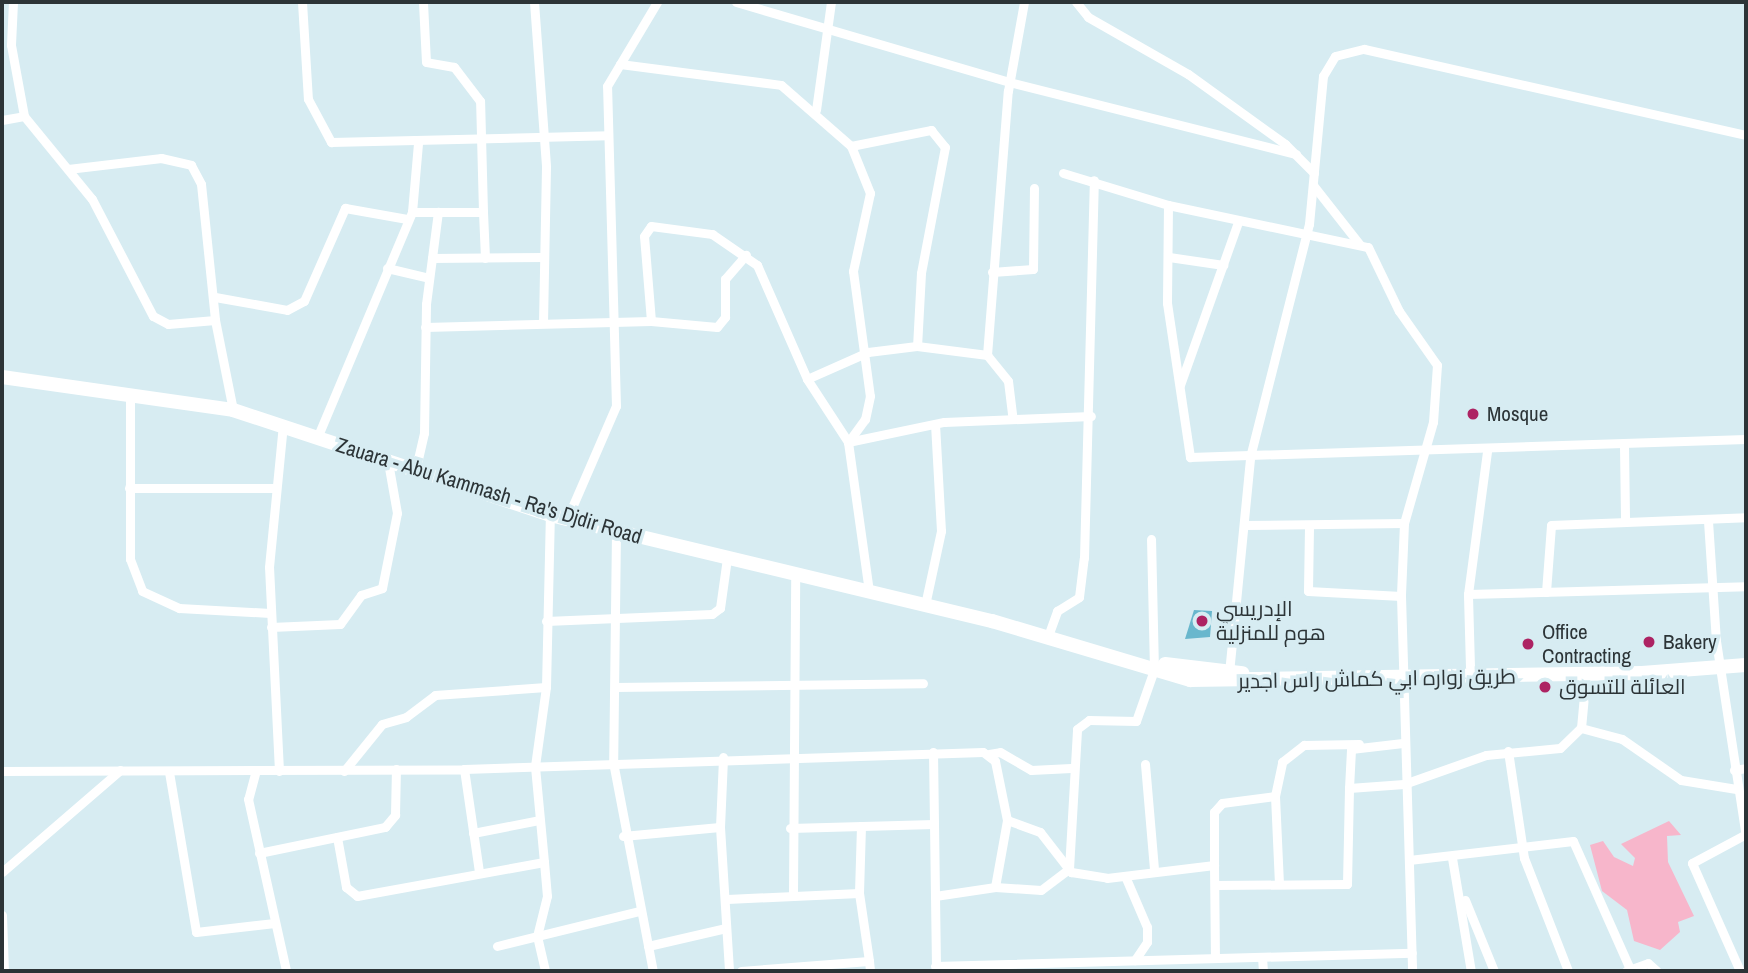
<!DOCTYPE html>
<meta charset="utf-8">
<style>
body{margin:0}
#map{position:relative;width:1748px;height:973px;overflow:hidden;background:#d7ecf2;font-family:"Archivo Narrow",Cairo,sans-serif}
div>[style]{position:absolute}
.green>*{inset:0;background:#f7b6cb}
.building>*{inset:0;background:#69b7cd}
.minor>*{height:9px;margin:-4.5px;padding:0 4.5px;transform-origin:4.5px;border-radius:4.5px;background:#fff}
.primary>*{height:14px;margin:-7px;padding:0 7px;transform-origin:7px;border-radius:7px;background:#fff}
.dots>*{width:19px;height:19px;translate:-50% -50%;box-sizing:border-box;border:4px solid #d7ecf2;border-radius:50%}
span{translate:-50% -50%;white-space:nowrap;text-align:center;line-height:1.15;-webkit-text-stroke:7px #d7ecf2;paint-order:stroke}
.poi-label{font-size:21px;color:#2c3437}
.left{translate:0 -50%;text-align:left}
.street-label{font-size:21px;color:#2c3437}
.frame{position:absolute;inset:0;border:4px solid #2c3437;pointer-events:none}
</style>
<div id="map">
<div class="green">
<i style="clip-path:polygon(1669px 821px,1681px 835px,1667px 836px,1668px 862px,1694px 916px,1678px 922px,1680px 932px,1660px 950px,1634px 941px,1627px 910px,1602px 891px,1590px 845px,1603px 841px,1614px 857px,1633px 866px,1635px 858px,1621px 844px)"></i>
</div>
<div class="building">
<i style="clip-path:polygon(1194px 610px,1212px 611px,1210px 637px,1185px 639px)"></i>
</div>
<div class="minor">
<i style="left:13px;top:2px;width:43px;rotate:92.7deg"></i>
<i style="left:11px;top:45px;width:72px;rotate:79.6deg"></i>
<i style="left:24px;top:116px;width:107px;rotate:50.7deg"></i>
<i style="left:92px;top:199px;width:132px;rotate:62.5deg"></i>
<i style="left:153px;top:316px;width:17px;rotate:28deg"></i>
<i style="left:168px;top:324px;width:47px;rotate:-4.9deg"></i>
<i style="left:215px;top:320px;width:92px;rotate:78.7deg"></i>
<i style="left:302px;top:2px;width:97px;rotate:86.5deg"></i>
<i style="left:308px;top:99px;width:49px;rotate:61.9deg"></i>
<i style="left:331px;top:142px;width:277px;rotate:-1.4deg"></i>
<i style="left:534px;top:2px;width:165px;rotate:85.8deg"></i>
<i style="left:546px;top:167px;width:155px;rotate:91.1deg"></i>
<i style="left:736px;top:2px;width:284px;rotate:16.3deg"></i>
<i style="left:1009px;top:82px;width:296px;rotate:14.1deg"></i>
<i style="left:1076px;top:2px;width:19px;rotate:51deg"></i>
<i style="left:1088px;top:17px;width:115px;rotate:29.7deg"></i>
<i style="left:1188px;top:74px;width:120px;rotate:35.8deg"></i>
<i style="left:1285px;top:144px;width:41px;rotate:45deg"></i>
<i style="left:620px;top:64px;width:162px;rotate:7.4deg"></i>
<i style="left:781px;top:85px;width:93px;rotate:41.1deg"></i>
<i style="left:851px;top:146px;width:51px;rotate:68deg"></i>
<i style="left:870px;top:193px;width:80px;rotate:102.3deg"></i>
<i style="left:853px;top:271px;width:126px;rotate:82.3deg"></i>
<i style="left:870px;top:396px;width:24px;rotate:102deg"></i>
<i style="left:865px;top:419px;width:29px;rotate:126deg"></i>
<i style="left:848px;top:442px;width:98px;rotate:-11.8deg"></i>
<i style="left:944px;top:422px;width:147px;rotate:-2.3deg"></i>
<i style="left:816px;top:110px;width:109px;rotate:-82.1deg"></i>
<i style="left:2px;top:120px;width:22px;rotate:-10deg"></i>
<i style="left:851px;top:146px;width:82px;rotate:-11.3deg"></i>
<i style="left:931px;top:130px;width:22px;rotate:51deg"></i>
<i style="left:945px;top:147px;width:128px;rotate:100.8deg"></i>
<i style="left:921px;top:273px;width:73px;rotate:93.1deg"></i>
<i style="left:68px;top:169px;width:94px;rotate:-6.7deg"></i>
<i style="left:161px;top:158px;width:31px;rotate:13deg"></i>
<i style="left:191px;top:165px;width:21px;rotate:62deg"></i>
<i style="left:201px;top:184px;width:137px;rotate:84.1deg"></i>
<i style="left:1063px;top:173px;width:110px;rotate:16.9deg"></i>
<i style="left:1168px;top:205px;width:204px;rotate:11.9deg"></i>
<i style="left:1368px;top:247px;width:71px;rotate:64.2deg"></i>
<i style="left:1399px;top:311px;width:66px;rotate:54.9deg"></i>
<i style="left:1437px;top:365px;width:57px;rotate:94deg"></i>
<i style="left:1433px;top:422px;width:105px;rotate:106deg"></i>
<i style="left:1404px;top:523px;width:73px;rotate:92.4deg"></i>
<i style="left:1401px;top:596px;width:375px;rotate:88.3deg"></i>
<i style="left:1313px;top:185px;width:76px;rotate:51.9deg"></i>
<i style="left:1168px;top:205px;width:98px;rotate:90.6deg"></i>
<i style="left:1167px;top:303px;width:156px;rotate:81.5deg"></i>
<i style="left:1190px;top:457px;width:556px;rotate:-1.85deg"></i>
<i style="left:412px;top:212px;width:71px"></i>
<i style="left:483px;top:212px;width:111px;rotate:-91.5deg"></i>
<i style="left:480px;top:101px;width:43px;rotate:-127.4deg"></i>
<i style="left:454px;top:67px;width:28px;rotate:-170deg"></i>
<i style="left:426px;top:62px;width:60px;rotate:-92.9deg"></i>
<i style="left:483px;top:212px;width:46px;rotate:87.5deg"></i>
<i style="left:1169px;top:257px;width:55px;rotate:8.4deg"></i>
<i style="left:432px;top:258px;width:112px;rotate:-0.5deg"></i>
<i style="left:387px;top:268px;width:43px;rotate:13.4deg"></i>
<i style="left:992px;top:272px;width:41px;rotate:-4.2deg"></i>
<i style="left:1033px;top:269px;width:81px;rotate:-89.3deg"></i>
<i style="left:215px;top:297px;width:73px;rotate:10.2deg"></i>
<i style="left:287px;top:310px;width:19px;rotate:-28deg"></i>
<i style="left:304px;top:301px;width:102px;rotate:-66.2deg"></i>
<i style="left:345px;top:208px;width:63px;rotate:10.1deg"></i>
<i style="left:651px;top:321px;width:85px;rotate:-94.7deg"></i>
<i style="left:644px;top:236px;width:12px;rotate:-55deg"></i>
<i style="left:651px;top:226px;width:62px;rotate:7.5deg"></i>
<i style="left:712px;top:234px;width:55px;rotate:34.6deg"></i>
<i style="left:757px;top:265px;width:124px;rotate:66.3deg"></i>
<i style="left:807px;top:379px;width:75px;rotate:56.9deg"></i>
<i style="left:848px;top:442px;width:150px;rotate:82deg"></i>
<i style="left:425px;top:327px;width:226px;rotate:-1.5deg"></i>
<i style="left:651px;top:321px;width:66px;rotate:5.2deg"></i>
<i style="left:717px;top:327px;width:13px;rotate:-51deg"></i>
<i style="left:725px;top:317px;width:38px;rotate:-90deg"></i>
<i style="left:725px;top:279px;width:32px;rotate:-49deg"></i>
<i style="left:987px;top:355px;width:33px;rotate:51deg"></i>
<i style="left:1008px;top:381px;width:34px;rotate:83deg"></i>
<i style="left:807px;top:379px;width:67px;rotate:-23.9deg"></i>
<i style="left:868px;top:352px;width:49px;rotate:-7deg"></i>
<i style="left:917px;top:346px;width:71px;rotate:7.3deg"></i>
<i style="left:987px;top:355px;width:265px;rotate:-85.5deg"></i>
<i style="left:1008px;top:91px;width:90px;rotate:-79.8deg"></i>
<i style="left:1180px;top:385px;width:173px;rotate:-70.4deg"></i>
<i style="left:130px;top:393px;width:166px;rotate:90deg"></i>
<i style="left:130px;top:559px;width:34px;rotate:69deg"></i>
<i style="left:142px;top:591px;width:41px;rotate:24.7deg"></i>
<i style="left:179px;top:608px;width:91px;rotate:3.1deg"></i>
<i style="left:317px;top:438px;width:245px;rotate:-67.2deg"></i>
<i style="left:412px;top:212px;width:69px;rotate:-85deg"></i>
<i style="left:1624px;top:446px;width:75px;rotate:89.2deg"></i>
<i style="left:415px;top:472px;width:40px;rotate:-77deg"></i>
<i style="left:424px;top:433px;width:129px;rotate:-89.1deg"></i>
<i style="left:426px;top:304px;width:93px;rotate:-82.6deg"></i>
<i style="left:129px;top:488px;width:145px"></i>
<i style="left:567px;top:519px;width:123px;rotate:-66.6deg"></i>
<i style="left:616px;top:406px;width:320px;rotate:-91.6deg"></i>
<i style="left:607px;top:86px;width:98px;rotate:-59.2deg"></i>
<i style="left:1708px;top:521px;width:120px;rotate:86.2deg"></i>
<i style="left:1716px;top:641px;width:197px;rotate:81.3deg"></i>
<i style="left:1244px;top:525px;width:160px;rotate:-0.7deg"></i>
<i style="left:1309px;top:527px;width:64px;rotate:90.9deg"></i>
<i style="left:1308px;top:591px;width:93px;rotate:3.1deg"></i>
<i style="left:616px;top:531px;width:231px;rotate:90.7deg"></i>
<i style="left:613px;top:762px;width:213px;rotate:79.2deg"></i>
<i style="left:1546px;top:592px;width:67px;rotate:-85.7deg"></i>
<i style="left:1551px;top:525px;width:195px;rotate:-2.3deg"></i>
<i style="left:1468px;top:594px;width:278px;rotate:-1.6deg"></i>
<i style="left:925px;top:605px;width:76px;rotate:-77.8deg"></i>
<i style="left:941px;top:531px;width:106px;rotate:-93.2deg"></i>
<i style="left:546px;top:621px;width:166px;rotate:-2.4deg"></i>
<i style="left:712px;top:614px;width:10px;rotate:-37deg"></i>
<i style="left:720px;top:608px;width:50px;rotate:-82deg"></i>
<i style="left:271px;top:627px;width:69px;rotate:-2.5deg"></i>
<i style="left:340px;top:624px;width:36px;rotate:-54deg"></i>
<i style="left:361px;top:595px;width:22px;rotate:-18deg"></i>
<i style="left:382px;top:588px;width:76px;rotate:-78.7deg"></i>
<i style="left:397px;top:513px;width:52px;rotate:-100deg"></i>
<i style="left:1048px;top:636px;width:27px;rotate:-70deg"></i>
<i style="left:1057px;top:611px;width:26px;rotate:-32deg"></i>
<i style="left:1079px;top:597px;width:39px;rotate:-83deg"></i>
<i style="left:1084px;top:558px;width:378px;rotate:-88.5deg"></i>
<i style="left:1470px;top:667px;width:73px;rotate:-91.6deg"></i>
<i style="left:1468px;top:594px;width:144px;rotate:-82.4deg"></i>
<i style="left:1229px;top:673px;width:217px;rotate:-84.4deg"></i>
<i style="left:1250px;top:457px;width:240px;rotate:-75.8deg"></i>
<i style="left:1309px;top:224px;width:149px;rotate:-84.6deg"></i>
<i style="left:1323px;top:76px;width:23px;rotate:-59deg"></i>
<i style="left:1335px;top:56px;width:30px;rotate:-14deg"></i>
<i style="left:1364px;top:49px;width:392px;rotate:12.7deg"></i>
<i style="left:615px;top:687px;width:308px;rotate:-0.7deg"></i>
<i style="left:1581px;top:728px;width:42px;rotate:15deg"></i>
<i style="left:1622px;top:739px;width:72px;rotate:34.8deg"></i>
<i style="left:1681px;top:780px;width:56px;rotate:9.3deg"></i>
<i style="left:1508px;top:751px;width:108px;rotate:81.5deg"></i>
<i style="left:1524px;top:858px;width:121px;rotate:68.7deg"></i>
<i style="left:933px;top:752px;width:218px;rotate:89.2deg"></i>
<i style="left:989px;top:754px;width:11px;rotate:-10deg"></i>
<i style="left:1000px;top:752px;width:36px;rotate:30deg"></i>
<i style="left:1031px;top:770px;width:40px;rotate:-2.9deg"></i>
<i style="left:1145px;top:764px;width:105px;rotate:85.1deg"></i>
<i style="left:464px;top:769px;width:104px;rotate:81.7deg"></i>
<i style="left:256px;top:770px;width:30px;rotate:105deg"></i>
<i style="left:248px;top:799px;width:176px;rotate:77.5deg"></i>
<i style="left:1734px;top:770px;width:12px;rotate:-9deg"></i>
<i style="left:2px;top:771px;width:462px;rotate:-0.2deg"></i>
<i style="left:464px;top:769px;width:519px;rotate:-1.88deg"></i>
<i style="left:983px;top:752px;width:15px;rotate:37deg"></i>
<i style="left:995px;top:761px;width:60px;rotate:78.5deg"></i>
<i style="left:1007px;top:820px;width:35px;rotate:20deg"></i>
<i style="left:1040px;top:832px;width:51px;rotate:52.2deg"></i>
<i style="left:1071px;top:872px;width:36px;rotate:9deg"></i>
<i style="left:1107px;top:878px;width:108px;rotate:-6.9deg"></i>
<i style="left:1214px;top:865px;width:93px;rotate:89.4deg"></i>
<i style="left:279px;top:771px;width:204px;rotate:-92.8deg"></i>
<i style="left:269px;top:567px;width:143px;rotate:-84.4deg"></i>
<i style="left:344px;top:771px;width:60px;rotate:-51deg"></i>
<i style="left:382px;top:724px;width:25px;rotate:-16deg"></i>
<i style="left:406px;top:717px;width:36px;rotate:-37deg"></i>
<i style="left:435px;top:695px;width:111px;rotate:-4.1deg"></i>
<i style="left:169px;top:772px;width:162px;rotate:80.4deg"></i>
<i style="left:196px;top:932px;width:79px;rotate:-6.6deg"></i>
<i style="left:1349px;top:788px;width:39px;rotate:-87deg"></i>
<i style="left:1351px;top:749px;width:52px;rotate:-6.6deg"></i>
<i style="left:720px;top:827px;width:144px;rotate:86.4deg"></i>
<i style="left:790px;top:828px;width:144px;rotate:-1.6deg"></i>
<i style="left:473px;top:833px;width:67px;rotate:-11.1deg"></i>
<i style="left:623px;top:836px;width:97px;rotate:-5.3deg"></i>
<i style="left:720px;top:827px;width:70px;rotate:-87.5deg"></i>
<i style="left:337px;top:837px;width:51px;rotate:79.8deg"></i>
<i style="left:346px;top:887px;width:14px;rotate:39deg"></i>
<i style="left:357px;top:896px;width:190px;rotate:-10.3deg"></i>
<i style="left:544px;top:862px;width:96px;rotate:-95.4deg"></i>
<i style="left:535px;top:766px;width:80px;rotate:-82.1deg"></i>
<i style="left:546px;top:687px;width:172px;rotate:-88.7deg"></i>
<i style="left:259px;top:853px;width:129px;rotate:-11.7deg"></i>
<i style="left:385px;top:827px;width:16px;rotate:-50deg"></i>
<i style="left:395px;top:815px;width:46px;rotate:-88.8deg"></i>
<i style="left:1452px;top:858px;width:115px;rotate:80.5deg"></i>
<i style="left:1409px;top:860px;width:165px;rotate:-6.6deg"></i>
<i style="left:1573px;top:841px;width:140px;rotate:66deg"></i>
<i style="left:544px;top:862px;width:34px;rotate:85deg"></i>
<i style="left:547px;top:896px;width:41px;rotate:104deg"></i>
<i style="left:537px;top:936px;width:36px;rotate:77deg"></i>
<i style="left:1214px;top:865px;width:53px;rotate:-90deg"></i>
<i style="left:1214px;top:812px;width:12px;rotate:-48deg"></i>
<i style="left:1222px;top:803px;width:53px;rotate:-7.5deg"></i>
<i style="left:1069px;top:869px;width:140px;rotate:-86.7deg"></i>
<i style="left:1077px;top:729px;width:15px;rotate:-37deg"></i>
<i style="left:1089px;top:720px;width:47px;rotate:1.2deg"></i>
<i style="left:1136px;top:721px;width:54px;rotate:-70.6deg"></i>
<i style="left:1154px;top:670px;width:131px;rotate:-91.3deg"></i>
<i style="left:2px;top:872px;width:156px;rotate:-40.8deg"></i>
<i style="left:1125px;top:876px;width:56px;rotate:66.7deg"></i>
<i style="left:1147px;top:927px;width:15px;rotate:90deg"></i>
<i style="left:1147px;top:942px;width:22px;rotate:124deg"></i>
<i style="left:1279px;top:884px;width:88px;rotate:-92.6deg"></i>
<i style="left:1275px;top:796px;width:35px;rotate:-78deg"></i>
<i style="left:1282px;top:762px;width:28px;rotate:-38deg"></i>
<i style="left:1304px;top:745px;width:55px;rotate:-1deg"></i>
<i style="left:1216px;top:885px;width:131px;rotate:-0.4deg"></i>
<i style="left:1347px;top:884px;width:96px;rotate:-88.8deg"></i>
<i style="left:1349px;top:788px;width:55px;rotate:-4.2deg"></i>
<i style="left:1404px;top:784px;width:87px;rotate:-19.5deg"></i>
<i style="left:1486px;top:755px;width:74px;rotate:-5.4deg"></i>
<i style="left:1560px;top:748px;width:29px;rotate:-44deg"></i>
<i style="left:1581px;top:728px;width:54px;rotate:-84.7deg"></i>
<i style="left:995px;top:887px;width:46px;rotate:3.7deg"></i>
<i style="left:1041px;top:890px;width:35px;rotate:-37deg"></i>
<i style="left:859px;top:893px;width:67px;rotate:-88.3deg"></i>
<i style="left:793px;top:894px;width:319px;rotate:-89.6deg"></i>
<i style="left:935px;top:896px;width:61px;rotate:-8.5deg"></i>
<i style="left:995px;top:887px;width:68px;rotate:-79.8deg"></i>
<i style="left:727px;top:899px;width:132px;rotate:-2.6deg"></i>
<i style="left:859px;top:893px;width:69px;rotate:81.6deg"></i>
<i style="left:1465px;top:900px;width:77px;rotate:67.8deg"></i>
<i style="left:2px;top:915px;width:56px;rotate:88deg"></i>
<i style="left:497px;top:946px;width:147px;rotate:-13.8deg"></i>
<i style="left:648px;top:946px;width:80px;rotate:-13deg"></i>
<i style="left:1262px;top:957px;width:14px;rotate:86deg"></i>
<i style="left:935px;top:966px;width:477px;rotate:-1.6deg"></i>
<i style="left:741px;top:971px;width:128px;rotate:-4.5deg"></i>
<i style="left:869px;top:961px;width:10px;rotate:84deg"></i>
<i style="left:1626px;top:971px;width:23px;rotate:-20deg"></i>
<i style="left:1648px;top:963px;width:12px;rotate:42deg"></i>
<i style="left:1740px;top:971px;width:118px;rotate:-114deg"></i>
<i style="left:1692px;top:863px;width:61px;rotate:-28.2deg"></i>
</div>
<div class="primary">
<i style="left:2px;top:377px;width:233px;rotate:8.1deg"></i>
<i style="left:233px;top:410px;width:334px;rotate:18.3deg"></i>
<i style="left:550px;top:515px;width:455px;rotate:13.5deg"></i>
<i style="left:992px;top:621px;width:207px;rotate:16.6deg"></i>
<i style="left:1190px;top:680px;width:452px;rotate:-0.9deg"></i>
<i style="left:1642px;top:673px;width:104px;rotate:-4.4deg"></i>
<i style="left:1165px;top:664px;width:78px;rotate:6.7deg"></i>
</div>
<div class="dots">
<i style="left:1473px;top:414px;background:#ad2363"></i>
<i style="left:1202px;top:621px;background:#ad2363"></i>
<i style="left:1649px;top:642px;background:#ad2363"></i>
<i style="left:1528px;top:644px;background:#ad2363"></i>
<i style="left:1545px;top:687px;background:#ad2363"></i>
</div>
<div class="poi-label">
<span class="left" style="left:1487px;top:414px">Mosque</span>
<span class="left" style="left:1216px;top:621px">الإدريسي<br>هوم للمنزلية</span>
<span class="left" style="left:1542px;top:644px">Office<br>Contracting</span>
<span class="left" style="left:1663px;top:642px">Bakery</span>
<span class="left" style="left:1559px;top:687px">العائلة للتسوق</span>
</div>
<div class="street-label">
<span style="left:489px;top:491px;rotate:17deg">Zauara - Abu Kammash - Ra's Djdir Road</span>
<span style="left:1377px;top:679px;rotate:-1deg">طريق زواره ابي كماش راس اجدير</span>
</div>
<div class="frame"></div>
</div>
